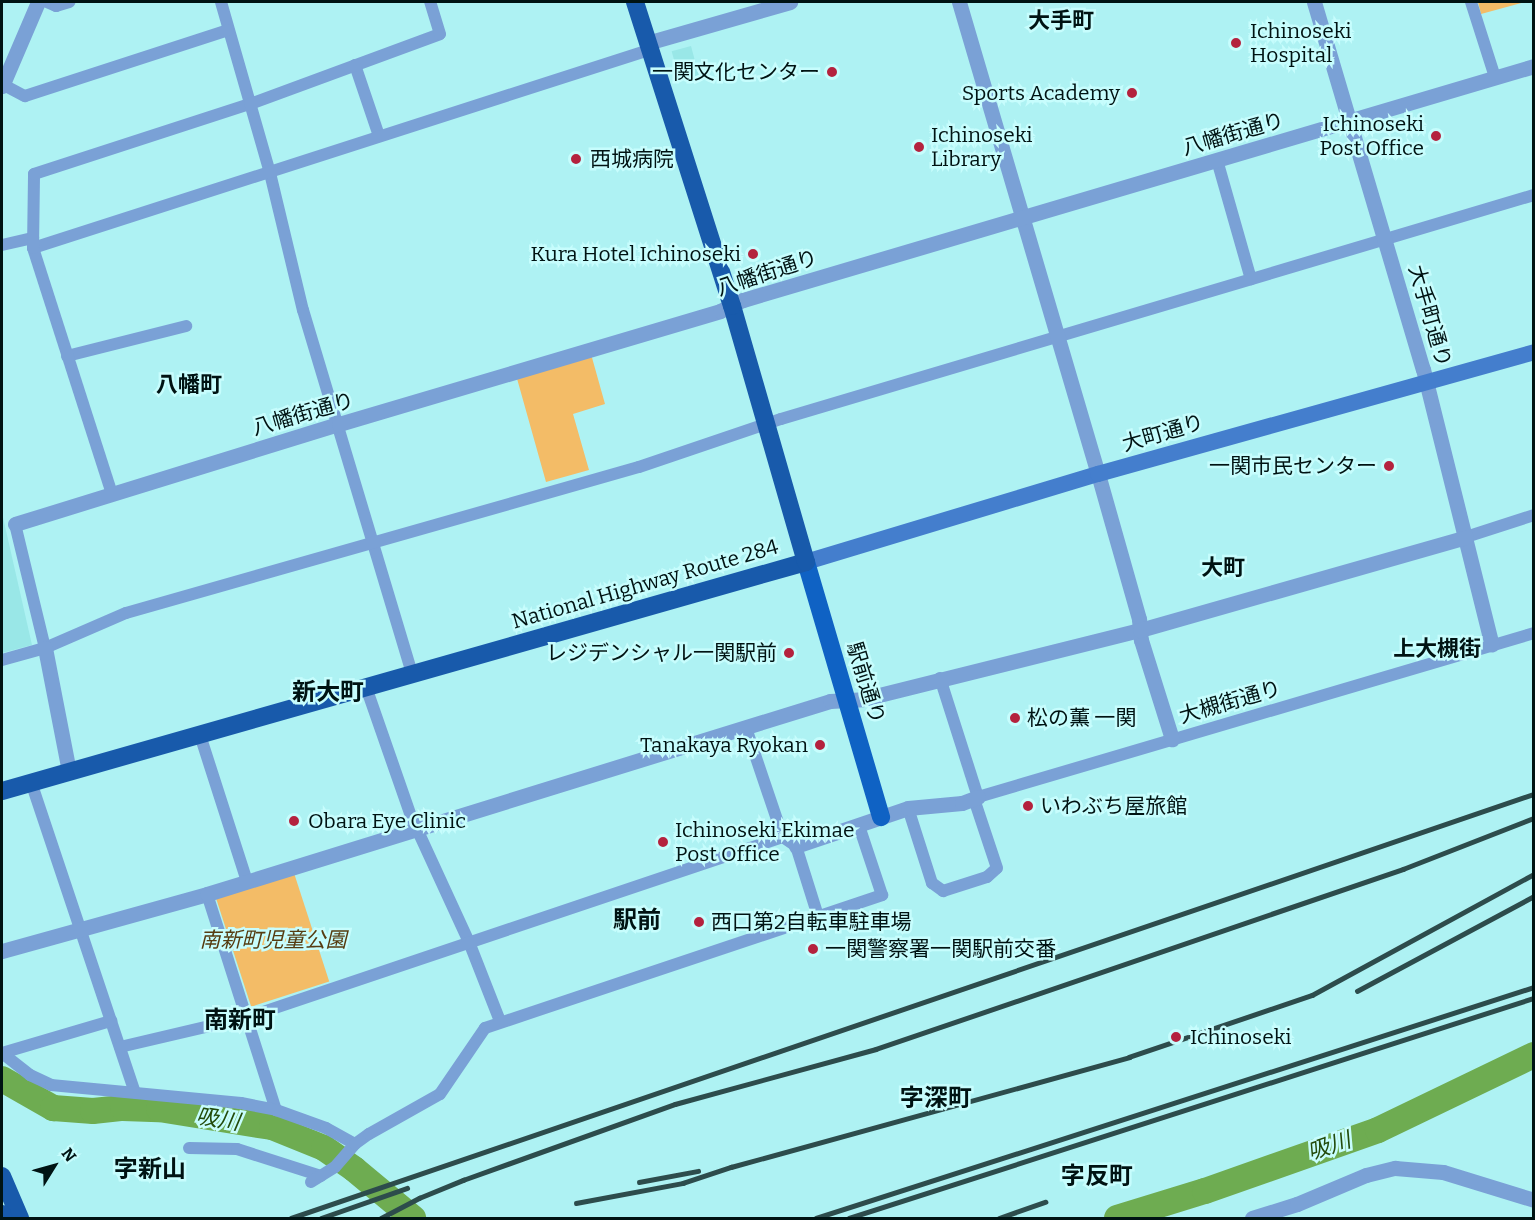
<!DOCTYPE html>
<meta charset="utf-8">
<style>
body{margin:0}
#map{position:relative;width:1535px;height:1220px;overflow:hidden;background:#aef2f3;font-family:Bitter,"Noto Sans JP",serif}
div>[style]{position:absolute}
.built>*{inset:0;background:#99e7e7;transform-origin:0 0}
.green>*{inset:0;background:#f3bc67;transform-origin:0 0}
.river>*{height:26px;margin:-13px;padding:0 13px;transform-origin:13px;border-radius:13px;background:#6eac51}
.minor>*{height:12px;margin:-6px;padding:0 6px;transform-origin:6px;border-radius:6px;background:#7aa1d6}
.tertiary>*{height:15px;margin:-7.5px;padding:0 7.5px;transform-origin:7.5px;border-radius:7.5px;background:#7aa1d6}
.secondary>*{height:16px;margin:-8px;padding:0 8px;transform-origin:8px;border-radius:8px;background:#447ecd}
.primary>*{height:18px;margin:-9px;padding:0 9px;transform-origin:9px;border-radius:9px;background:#0f62c4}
.trunk>*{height:18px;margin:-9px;padding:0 9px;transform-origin:9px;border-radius:9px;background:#185aab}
.rail>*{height:4.5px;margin:-2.25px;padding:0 2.25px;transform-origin:2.25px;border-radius:2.25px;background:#2d4c4c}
.dots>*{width:16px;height:16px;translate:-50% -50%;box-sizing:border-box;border:3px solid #c7fdfd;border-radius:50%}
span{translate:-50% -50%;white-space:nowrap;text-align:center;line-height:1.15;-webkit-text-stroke:5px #c7fdfd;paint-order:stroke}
.poi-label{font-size:21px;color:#001313}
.left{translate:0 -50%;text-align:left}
.right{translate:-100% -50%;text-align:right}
.street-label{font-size:21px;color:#001313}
.park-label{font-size:21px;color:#563c11;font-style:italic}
.neighbourhood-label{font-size:22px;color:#001313;font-weight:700}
.water-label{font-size:22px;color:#234b0b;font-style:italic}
.quarter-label{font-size:24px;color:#001313;font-weight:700}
.frame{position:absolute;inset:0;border:3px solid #001313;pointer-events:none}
.north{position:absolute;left:24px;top:1136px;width:60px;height:60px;-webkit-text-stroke:4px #c7fdfd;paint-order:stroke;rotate:53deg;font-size:16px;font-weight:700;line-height:24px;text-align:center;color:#001313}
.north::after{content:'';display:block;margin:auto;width:21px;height:27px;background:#001313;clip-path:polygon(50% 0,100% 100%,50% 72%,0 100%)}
</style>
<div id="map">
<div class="built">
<i style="left:691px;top:46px;width:30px;height:20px;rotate:75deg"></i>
<i style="clip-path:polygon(2px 513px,32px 645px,2px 653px)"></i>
</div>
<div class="green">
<i style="clip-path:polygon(1478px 2px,1525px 2px,1481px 14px)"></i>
<i style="clip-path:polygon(591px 354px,605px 404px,573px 414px,589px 470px,546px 482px,516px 375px)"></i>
<i style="left:294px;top:873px;width:114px;height:82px;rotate:72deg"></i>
</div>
<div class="river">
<i style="left:2px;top:1079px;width:59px;rotate:29.6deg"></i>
<i style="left:53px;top:1108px;width:40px;rotate:4.3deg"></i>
<i style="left:93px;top:1111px;width:30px;rotate:-6deg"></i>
<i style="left:123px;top:1108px;width:36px;rotate:2deg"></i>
<i style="left:159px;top:1109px;width:114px;rotate:9.1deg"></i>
<i style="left:272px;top:1127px;width:56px;rotate:22deg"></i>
<i style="left:324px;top:1148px;width:37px;rotate:35deg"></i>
<i style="left:354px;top:1169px;width:77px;rotate:39.7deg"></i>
<i style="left:1117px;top:1218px;width:92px;rotate:-17.1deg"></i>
<i style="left:1205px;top:1191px;width:183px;rotate:-19.4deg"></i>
<i style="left:1378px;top:1130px;width:173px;rotate:-25.7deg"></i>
</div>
<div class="minor">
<i style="left:47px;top:2px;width:10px;rotate:24deg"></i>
<i style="left:56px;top:6px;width:14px;rotate:-17deg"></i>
<i style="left:221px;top:2px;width:178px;rotate:74deg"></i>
<i style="left:270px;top:173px;width:141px;rotate:76.5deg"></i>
<i style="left:303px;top:310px;width:380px;rotate:73.3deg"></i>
<i style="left:1471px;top:2px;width:79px;rotate:72.3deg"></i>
<i style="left:355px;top:65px;width:75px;rotate:71.3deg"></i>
<i style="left:2px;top:84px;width:26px;rotate:28deg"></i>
<i style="left:25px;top:96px;width:213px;rotate:-18deg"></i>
<i style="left:1217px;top:160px;width:124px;rotate:74.1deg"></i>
<i style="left:2px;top:245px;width:32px;rotate:-13deg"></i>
<i style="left:33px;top:248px;width:647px;rotate:-17.82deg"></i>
<i style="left:67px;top:356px;width:123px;rotate:-14.1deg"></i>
<i style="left:112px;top:494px;width:258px;rotate:-107.8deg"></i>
<i style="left:33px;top:248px;width:74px;rotate:-89.2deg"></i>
<i style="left:34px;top:174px;width:227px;rotate:-18deg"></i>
<i style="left:250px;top:104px;width:202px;rotate:-20.2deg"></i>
<i style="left:440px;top:34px;width:34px;rotate:-107deg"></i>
<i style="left:1466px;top:537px;width:71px;rotate:-17.9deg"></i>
<i style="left:45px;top:648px;width:88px;rotate:-23.4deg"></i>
<i style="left:126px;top:613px;width:533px;rotate:-15.89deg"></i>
<i style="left:639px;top:467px;width:150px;rotate:-18.7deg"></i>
<i style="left:781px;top:419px;width:786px;rotate:-16.57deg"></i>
<i style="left:2px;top:660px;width:45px;rotate:-15.6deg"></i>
<i style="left:45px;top:648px;width:128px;rotate:-103.6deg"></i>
<i style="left:940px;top:678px;width:125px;rotate:72.3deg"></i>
<i style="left:978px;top:797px;width:580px;rotate:-16.43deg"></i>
<i style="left:366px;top:687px;width:137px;rotate:70.8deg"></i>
<i style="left:411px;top:816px;width:139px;rotate:65.3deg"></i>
<i style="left:469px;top:942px;width:85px;rotate:68.6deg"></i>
<i style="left:746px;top:728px;width:115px;rotate:71.3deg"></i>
<i style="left:200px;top:735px;width:153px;rotate:72.2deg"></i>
<i style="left:31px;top:782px;width:327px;rotate:71.5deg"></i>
<i style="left:908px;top:808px;width:79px;rotate:72.3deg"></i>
<i style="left:932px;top:883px;width:14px;rotate:36deg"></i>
<i style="left:943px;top:891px;width:46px;rotate:-17.7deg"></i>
<i style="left:987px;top:877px;width:13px;rotate:-42deg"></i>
<i style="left:997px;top:868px;width:73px;rotate:-108.4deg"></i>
<i style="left:207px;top:894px;width:227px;rotate:72.3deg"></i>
<i style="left:120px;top:1047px;width:131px;rotate:-13.2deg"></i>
<i style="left:248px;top:1017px;width:564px;rotate:-18.6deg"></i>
<i style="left:783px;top:837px;width:16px;rotate:35deg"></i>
<i style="left:796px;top:846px;width:73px;rotate:72.6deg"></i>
<i style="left:2px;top:1053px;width:36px;rotate:38deg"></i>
<i style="left:30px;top:1075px;width:23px;rotate:25deg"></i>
<i style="left:51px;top:1085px;width:191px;rotate:5.4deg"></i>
<i style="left:241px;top:1103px;width:36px;rotate:11deg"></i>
<i style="left:276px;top:1110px;width:53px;rotate:19.8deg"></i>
<i style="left:326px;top:1128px;width:33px;rotate:29deg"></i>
<i style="left:2px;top:1053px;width:114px;rotate:-16.4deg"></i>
<i style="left:189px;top:1148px;width:48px;rotate:1.2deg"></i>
<i style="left:237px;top:1149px;width:88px;rotate:17.8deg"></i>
<i style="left:311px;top:1182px;width:28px;rotate:-32deg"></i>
<i style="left:335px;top:1167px;width:30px;rotate:-49deg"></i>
<i style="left:355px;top:1144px;width:17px;rotate:-36deg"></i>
<i style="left:369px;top:1134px;width:81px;rotate:-29.4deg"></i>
<i style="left:440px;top:1094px;width:80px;rotate:-55.7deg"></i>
<i style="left:485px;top:1028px;width:419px;rotate:-18.5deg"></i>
<i style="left:882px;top:895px;width:73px;rotate:-108.4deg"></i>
</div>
<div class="tertiary">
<i style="left:959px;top:2px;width:492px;rotate:73.6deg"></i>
<i style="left:1098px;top:474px;width:151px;rotate:74.2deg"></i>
<i style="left:1139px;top:619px;width:21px;rotate:85deg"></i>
<i style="left:1141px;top:640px;width:104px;rotate:72.6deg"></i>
<i style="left:1314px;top:2px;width:383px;rotate:73.5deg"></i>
<i style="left:1423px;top:369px;width:284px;rotate:76deg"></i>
<i style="left:647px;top:43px;width:149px;rotate:-16deg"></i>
<i style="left:2px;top:86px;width:91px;rotate:-66.8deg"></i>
<i style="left:15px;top:524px;width:339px;rotate:-17.2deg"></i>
<i style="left:339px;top:424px;width:397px;rotate:-16.5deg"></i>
<i style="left:720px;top:311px;width:25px;rotate:-26deg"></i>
<i style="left:743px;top:300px;width:825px;rotate:-16.48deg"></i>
<i style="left:45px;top:648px;width:125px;rotate:79deg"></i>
<i style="left:796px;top:846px;width:118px;rotate:-18.7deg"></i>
<i style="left:908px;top:808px;width:54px;rotate:-5.3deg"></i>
<i style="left:962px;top:803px;width:17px;rotate:-21deg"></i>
<i style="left:2px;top:951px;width:213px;rotate:-15.5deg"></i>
<i style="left:207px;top:894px;width:652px;rotate:-17.21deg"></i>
<i style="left:830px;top:701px;width:33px;rotate:-3deg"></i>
<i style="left:863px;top:699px;width:285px;rotate:-14deg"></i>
<i style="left:1140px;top:630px;width:339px;rotate:-15.9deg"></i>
<i style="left:1252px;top:1218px;width:47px;rotate:-17.3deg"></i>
<i style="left:1297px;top:1204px;width:75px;rotate:-22.8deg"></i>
<i style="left:1366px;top:1175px;width:30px;rotate:-14deg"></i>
<i style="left:1395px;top:1168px;width:48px;rotate:4.8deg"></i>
<i style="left:1443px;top:1172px;width:95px;rotate:17.1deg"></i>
</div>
<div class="secondary">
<i style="left:806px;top:562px;width:305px;rotate:-16.8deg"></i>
<i style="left:1098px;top:474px;width:453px;rotate:-15.6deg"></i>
</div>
<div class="primary">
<i style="left:806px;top:562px;width:266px;rotate:73.6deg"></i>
</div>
<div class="trunk">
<i style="left:2px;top:791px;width:836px;rotate:-15.9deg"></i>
<i style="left:806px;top:562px;width:266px;rotate:-106.1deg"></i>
<i style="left:732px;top:306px;width:319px;rotate:-107.7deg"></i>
<i style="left:2px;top:1176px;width:46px;rotate:66.8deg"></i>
<i style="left:2px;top:1214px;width:4px;rotate:76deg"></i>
</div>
<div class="rail">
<i style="left:1357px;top:991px;width:201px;rotate:-28.2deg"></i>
<i style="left:639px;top:1182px;width:60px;rotate:-10.6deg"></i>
<i style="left:576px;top:1203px;width:109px;rotate:-10.6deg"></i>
<i style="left:683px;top:1183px;width:51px;rotate:-18.4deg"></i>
<i style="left:731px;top:1167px;width:413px;rotate:-15.4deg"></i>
<i style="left:1129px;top:1057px;width:193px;rotate:-18.7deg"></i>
<i style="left:1312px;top:995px;width:253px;rotate:-28.6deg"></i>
<i style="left:291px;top:1218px;width:1313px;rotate:-18.84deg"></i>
<i style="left:321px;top:1218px;width:91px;rotate:-19.2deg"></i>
<i style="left:381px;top:1218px;width:43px;rotate:-27.8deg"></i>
<i style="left:419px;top:1198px;width:48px;rotate:-22.2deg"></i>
<i style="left:463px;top:1180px;width:225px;rotate:-19.7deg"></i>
<i style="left:675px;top:1104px;width:208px;rotate:-15.3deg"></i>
<i style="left:876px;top:1049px;width:557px;rotate:-18.86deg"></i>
<i style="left:1403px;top:869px;width:141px;rotate:-21.3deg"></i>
<i style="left:816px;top:1218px;width:754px;rotate:-17.83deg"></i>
<i style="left:849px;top:1218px;width:719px;rotate:-17.81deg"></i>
<i style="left:999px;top:1218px;width:49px;rotate:-19.2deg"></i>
</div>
<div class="dots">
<i style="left:1236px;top:43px;background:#b4223e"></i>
<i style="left:832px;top:72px;background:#b4223e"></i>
<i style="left:1132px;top:93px;background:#b4223e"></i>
<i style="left:1436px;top:136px;background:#b4223e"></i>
<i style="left:919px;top:147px;background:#b4223e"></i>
<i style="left:576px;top:159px;background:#b4223e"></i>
<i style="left:753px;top:254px;background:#b4223e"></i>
<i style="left:1389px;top:466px;background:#b4223e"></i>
<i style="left:789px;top:653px;background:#b4223e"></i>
<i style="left:1015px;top:718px;background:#b4223e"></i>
<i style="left:820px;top:745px;background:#b4223e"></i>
<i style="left:1028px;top:806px;background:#b4223e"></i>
<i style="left:294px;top:821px;background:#b4223e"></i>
<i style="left:663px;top:842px;background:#b4223e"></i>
<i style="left:699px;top:922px;background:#b4223e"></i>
<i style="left:813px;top:949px;background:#b4223e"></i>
<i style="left:1176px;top:1037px;background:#b4223e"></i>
</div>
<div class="poi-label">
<span class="left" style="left:1250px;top:43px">Ichinoseki<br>Hospital</span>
<span class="right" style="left:820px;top:72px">一関文化センター</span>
<span class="right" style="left:1120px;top:93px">Sports Academy</span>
<span class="right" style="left:1424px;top:136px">Ichinoseki<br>Post Office</span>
<span class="left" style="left:931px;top:147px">Ichinoseki<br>Library</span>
<span class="left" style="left:590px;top:159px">西城病院</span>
<span class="right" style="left:741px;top:254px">Kura Hotel Ichinoseki</span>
<span class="right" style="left:1377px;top:466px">一関市民センター</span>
<span class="right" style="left:777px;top:653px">レジデンシャル一関駅前</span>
<span class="left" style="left:1027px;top:718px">松の薫 一関</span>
<span class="right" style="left:808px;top:745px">Tanakaya Ryokan</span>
<span class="left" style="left:1040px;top:806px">いわぶち屋旅館</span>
<span class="left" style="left:308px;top:821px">Obara Eye Clinic</span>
<span class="left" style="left:675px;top:842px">Ichinoseki Ekimae<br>Post Office</span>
<span class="left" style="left:711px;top:922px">西口第2自転車駐車場</span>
<span class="left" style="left:825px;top:949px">一関警察署一関駅前交番</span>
<span class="left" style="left:1190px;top:1037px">Ichinoseki</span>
</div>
<div class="street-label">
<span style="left:1233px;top:134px;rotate:-16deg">八幡街通り</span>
<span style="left:767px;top:273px;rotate:-18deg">八幡街通り</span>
<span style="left:1430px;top:316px;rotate:74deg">大手町通り</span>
<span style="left:303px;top:414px;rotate:-16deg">八幡街通り</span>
<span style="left:1163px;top:433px;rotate:-16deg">大町通り</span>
<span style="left:645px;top:584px;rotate:-16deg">National Highway Route 284</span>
<span style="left:866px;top:683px;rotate:73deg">駅前通り</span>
<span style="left:1230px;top:702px;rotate:-16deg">大槻街通り</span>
</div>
<div class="park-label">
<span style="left:273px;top:940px">南新町児童公園</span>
</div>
<div class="neighbourhood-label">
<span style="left:1061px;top:21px">大手町</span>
<span style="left:189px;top:385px">八幡町</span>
<span style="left:1223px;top:568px">大町</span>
<span style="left:1437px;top:649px">上大槻街</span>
</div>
<div class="water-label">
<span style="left:218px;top:1119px;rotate:9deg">吸川</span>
<span style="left:1329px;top:1146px;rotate:-19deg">吸川</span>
</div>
<div class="quarter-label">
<span style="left:328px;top:693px">新大町</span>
<span style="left:637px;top:921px">駅前</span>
<span style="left:240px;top:1021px">南新町</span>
<span style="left:936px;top:1099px">字深町</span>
<span style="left:150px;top:1170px">字新山</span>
<span style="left:1097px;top:1177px">字反町</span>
</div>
<div class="frame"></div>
<div class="north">N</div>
</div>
